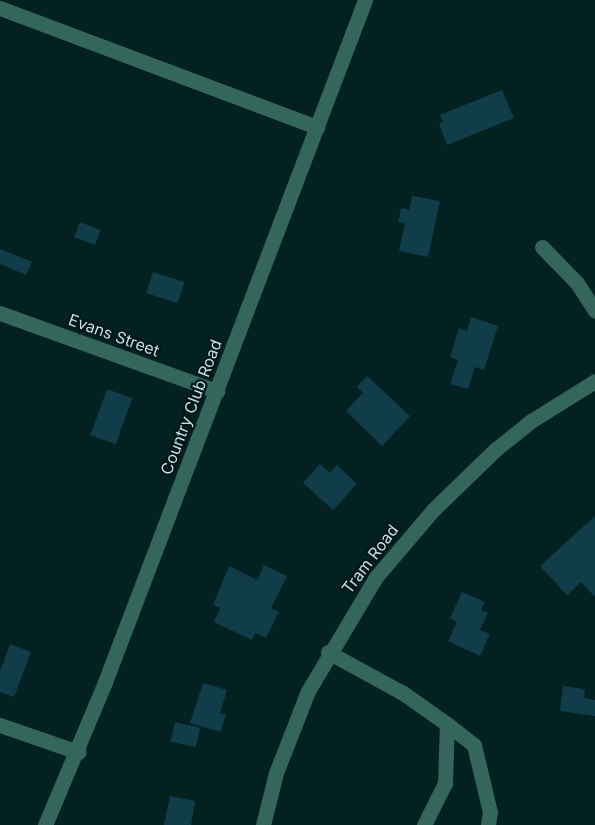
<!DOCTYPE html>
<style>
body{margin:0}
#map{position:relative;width:595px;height:825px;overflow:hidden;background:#042122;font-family:Inter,sans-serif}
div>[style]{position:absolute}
.building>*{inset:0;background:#113d4a;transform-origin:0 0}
.minor>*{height:15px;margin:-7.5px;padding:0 7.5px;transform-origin:7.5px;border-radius:7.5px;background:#35665b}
.tertiary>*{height:15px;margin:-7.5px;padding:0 7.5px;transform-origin:7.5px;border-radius:7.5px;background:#35665b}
span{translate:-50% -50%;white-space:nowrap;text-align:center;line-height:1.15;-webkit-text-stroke:4.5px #001719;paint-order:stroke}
.street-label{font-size:16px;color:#cbdfdf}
</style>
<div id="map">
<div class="building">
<i style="clip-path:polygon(502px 90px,514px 118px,447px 145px,439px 124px,443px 122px,440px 115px)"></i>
<i style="clip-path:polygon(412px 196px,440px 201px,428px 257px,399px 251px,405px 223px,398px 222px,401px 208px,409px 210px)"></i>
<i style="left:80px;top:222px;width:22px;height:16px;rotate:21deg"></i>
<i style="clip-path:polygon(0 249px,32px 262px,26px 275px,0 264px)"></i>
<i style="left:153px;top:272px;width:33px;height:22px;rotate:18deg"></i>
<i style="clip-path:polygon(471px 317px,498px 326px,484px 370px,475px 367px,468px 389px,450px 384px,458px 360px,450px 357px,459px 328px,467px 331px)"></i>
<i style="clip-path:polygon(367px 376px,410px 416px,382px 446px,346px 411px,363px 393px,357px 387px)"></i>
<i style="left:107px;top:389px;width:27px;height:49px;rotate:20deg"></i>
<i style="clip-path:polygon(320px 464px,330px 473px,337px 465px,357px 484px,333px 510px,303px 483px)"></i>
<i style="clip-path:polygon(595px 516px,595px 597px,581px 582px,567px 595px,540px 566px)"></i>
<i style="clip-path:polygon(264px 565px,287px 576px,271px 608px,279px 612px,266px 638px,255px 633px,252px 640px,214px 622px,220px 608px,213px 605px,229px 566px,257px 580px)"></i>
<i style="clip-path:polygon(462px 592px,485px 602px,481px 610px,488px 613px,480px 630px,490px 634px,480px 656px,448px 641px,457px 622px,450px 618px)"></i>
<i style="clip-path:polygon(10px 644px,31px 652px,14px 697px,0 692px,0 672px)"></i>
<i style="clip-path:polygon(203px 683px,227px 690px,220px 713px,226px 715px,220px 732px,190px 723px)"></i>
<i style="clip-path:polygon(563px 686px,585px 689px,584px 698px,595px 700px,595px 716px,560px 711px)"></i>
<i style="left:175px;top:722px;width:26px;height:20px;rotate:13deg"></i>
<i style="clip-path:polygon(170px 796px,195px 801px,191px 825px,164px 825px)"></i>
</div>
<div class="minor">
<i style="left:0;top:8px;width:339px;rotate:20.6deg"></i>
<i style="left:542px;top:247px;width:50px;rotate:45.8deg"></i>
<i style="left:577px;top:283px;width:33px;rotate:57deg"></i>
<i style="left:0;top:313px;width:231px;rotate:19.8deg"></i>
<i style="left:328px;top:652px;width:85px;rotate:28.7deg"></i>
<i style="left:403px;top:693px;width:54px;rotate:35.2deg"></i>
<i style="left:0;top:725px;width:83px;rotate:19.1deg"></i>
<i style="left:263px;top:825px;width:54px;rotate:-76deg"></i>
<i style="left:276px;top:773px;width:88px;rotate:-68.7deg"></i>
<i style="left:308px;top:691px;width:133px;rotate:-59.2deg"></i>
<i style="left:376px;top:577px;width:88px;rotate:-49.6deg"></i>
<i style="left:433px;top:510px;width:88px;rotate:-44.1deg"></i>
<i style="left:496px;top:449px;width:45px;rotate:-38.7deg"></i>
<i style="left:531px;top:421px;width:75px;rotate:-32deg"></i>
<i style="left:424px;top:825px;width:47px;rotate:-63.4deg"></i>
<i style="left:445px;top:783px;width:59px;rotate:-88.1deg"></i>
<i style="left:447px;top:724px;width:34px;rotate:38deg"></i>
<i style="left:474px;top:745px;width:69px;rotate:76.6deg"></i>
<i style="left:490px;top:812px;width:13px;rotate:99deg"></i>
</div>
<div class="tertiary">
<i style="left:45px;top:825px;width:155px;rotate:-67.2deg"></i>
<i style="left:105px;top:682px;width:730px;rotate:-69.13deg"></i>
</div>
<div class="street-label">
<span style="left:114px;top:335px;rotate:20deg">Evans Street</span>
<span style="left:191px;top:407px;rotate:-69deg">Country Club Road</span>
<span style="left:370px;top:559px;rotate:-53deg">Tram Road</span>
</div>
</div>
